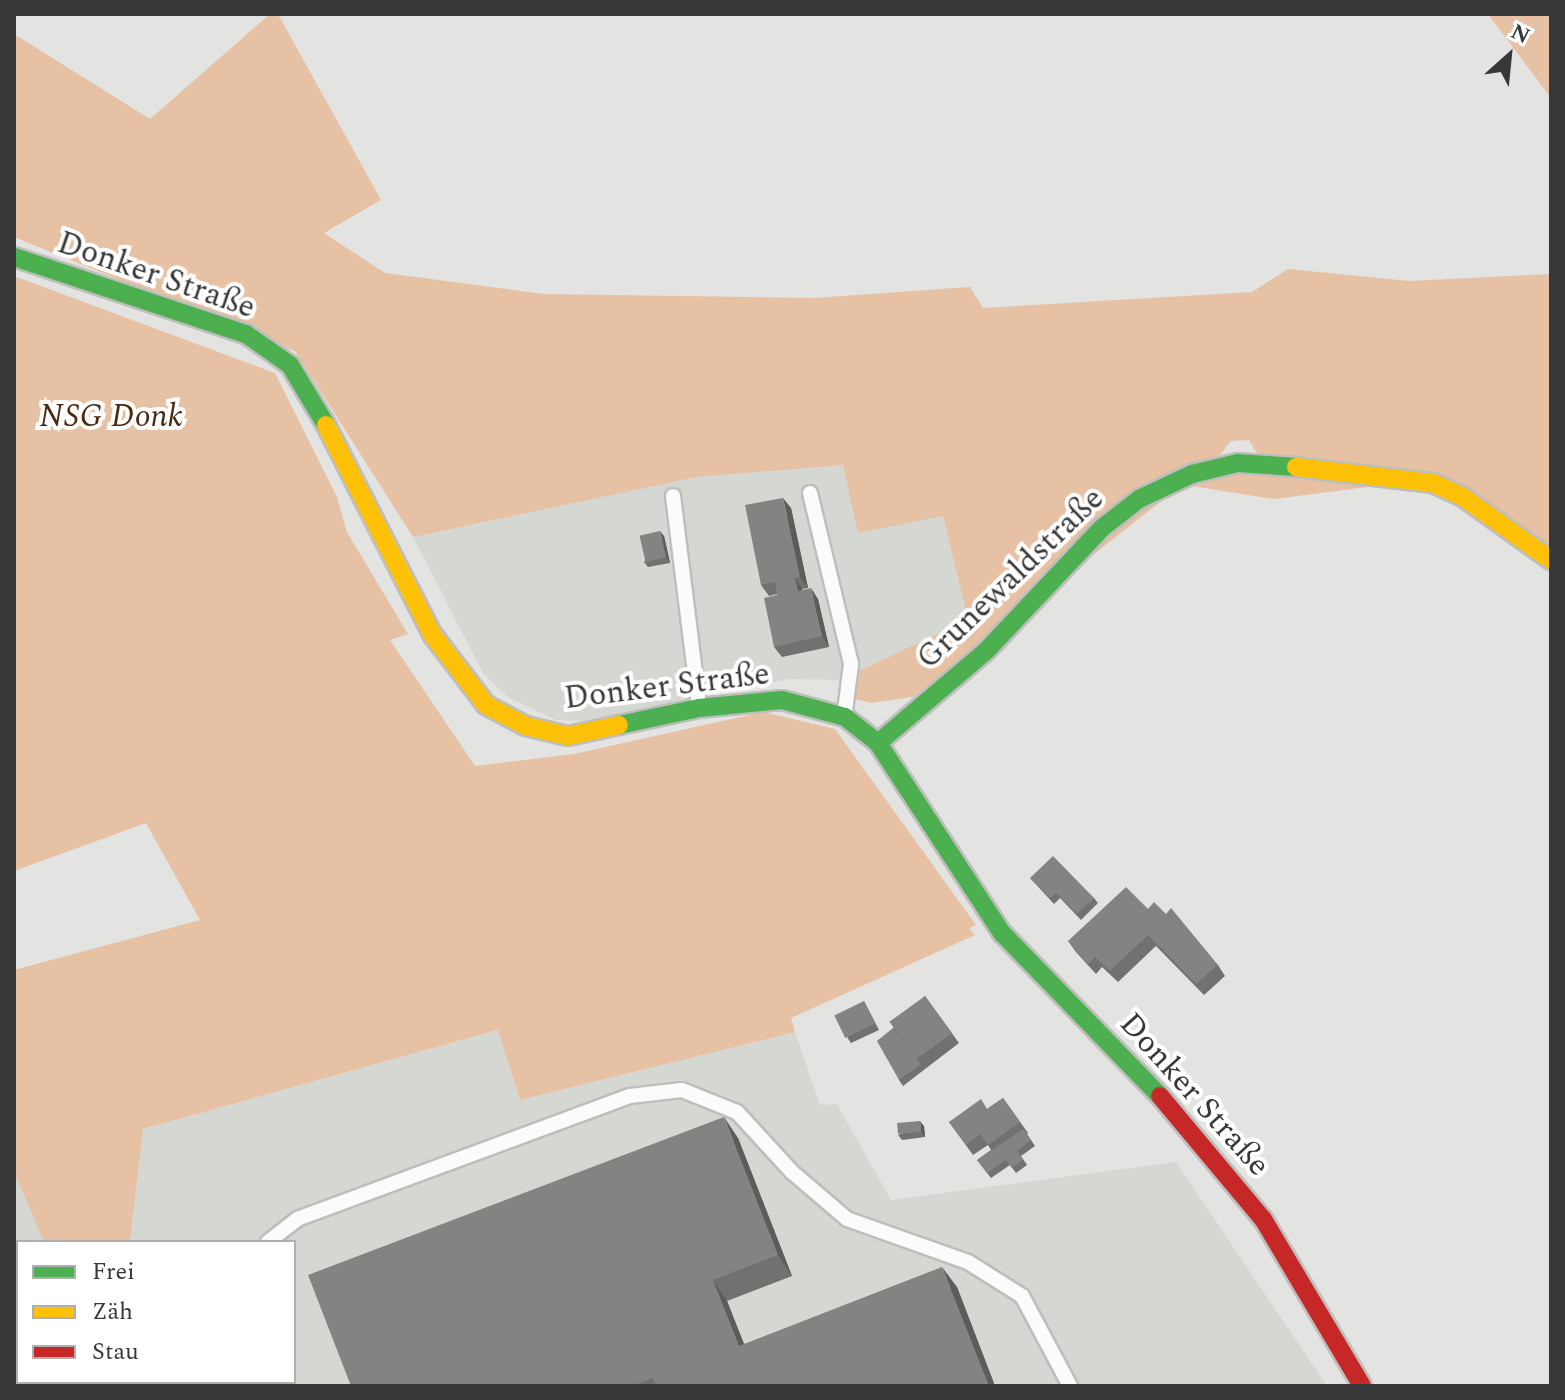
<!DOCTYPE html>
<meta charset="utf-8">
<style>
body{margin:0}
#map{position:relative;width:1565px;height:1400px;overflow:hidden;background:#e3e3e2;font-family:Spectral,serif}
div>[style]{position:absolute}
.built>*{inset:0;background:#d5d8d2}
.green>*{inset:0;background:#e7c1a3}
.roads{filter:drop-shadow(2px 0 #bebebd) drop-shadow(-2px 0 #bebebd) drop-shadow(0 2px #bebebd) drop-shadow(0 -2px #bebebd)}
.lane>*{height:14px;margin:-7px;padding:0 7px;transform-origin:7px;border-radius:7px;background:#fbfbfb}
.fast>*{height:18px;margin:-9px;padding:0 9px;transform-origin:9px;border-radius:9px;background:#4caf50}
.slow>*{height:18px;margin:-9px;padding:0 9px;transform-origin:9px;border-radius:9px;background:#ffc107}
.jam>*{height:18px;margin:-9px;padding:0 9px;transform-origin:9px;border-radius:9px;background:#c62828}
.wall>*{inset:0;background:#717170}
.shaded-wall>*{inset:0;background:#5c5c5b}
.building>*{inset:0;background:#838382;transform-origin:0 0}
span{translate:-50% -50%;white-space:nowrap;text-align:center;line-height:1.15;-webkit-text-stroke:8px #fff;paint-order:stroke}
.street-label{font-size:32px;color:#363736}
.park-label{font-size:32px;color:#4a2b11;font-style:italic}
.frame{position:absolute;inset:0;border:16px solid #363736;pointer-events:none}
.legend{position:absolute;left:16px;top:1240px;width:280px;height:144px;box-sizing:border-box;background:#fff;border:2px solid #afafaf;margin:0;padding:10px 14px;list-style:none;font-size:24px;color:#363736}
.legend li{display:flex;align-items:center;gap:16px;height:40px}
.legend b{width:40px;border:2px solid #afafaf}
.north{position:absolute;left:1469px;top:16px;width:80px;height:80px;-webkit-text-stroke:6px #fff;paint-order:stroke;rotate:27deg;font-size:22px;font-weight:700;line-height:32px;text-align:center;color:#363736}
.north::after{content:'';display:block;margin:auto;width:28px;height:36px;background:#363736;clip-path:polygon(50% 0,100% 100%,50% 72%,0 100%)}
</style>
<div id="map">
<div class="built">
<i style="clip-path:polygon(844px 465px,943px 516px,968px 619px,840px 680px,788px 679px,582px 721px,556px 720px,509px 698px,483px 673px,413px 537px,697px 477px)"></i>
<i style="clip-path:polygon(499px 1030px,520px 1100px,795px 1032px,820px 1105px,837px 1104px,891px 1200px,1176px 1162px,1327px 1386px,134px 1386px,133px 1382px,294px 1382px,294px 1242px,130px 1242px,143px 1129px)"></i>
<i style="clip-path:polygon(14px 1172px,44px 1242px,18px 1242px,18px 1382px,104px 1386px,14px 1386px)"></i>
</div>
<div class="green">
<i style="clip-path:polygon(270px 14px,278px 14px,381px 200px,324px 233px,385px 273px,544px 294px,814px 298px,970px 287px,983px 308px,1252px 292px,1288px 269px,1409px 281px,1551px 274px,1551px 553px,1475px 496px,1256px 452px,1249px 440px,1231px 441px,1221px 454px,913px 697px,871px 703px,855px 699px,840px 680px,968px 619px,943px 516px,858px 533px,843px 465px,697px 477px,413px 537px,295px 351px,14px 237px,14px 34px,150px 119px)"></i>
<i style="clip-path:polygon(1488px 14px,1551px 14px,1551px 98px)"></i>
<i style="clip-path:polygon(14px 276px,275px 373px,337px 497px,347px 532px,408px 634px,390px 640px,475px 766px,574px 754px,763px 712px,835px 729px,976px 925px,969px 928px,975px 935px,791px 1018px,795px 1032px,520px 1100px,498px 1030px,143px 1129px,130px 1242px,44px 1242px,14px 1172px,14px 970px,200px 920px,146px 823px,14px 871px)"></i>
<i style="clip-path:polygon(1237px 471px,1399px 483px,1274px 499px,1185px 485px)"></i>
</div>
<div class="roads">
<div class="lane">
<i style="left:810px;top:493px;width:176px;rotate:76.5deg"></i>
<i style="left:851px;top:664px;width:47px;rotate:97.3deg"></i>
<i style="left:673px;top:496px;width:212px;rotate:82.9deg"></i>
<i style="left:268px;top:1242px;width:37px;rotate:-38deg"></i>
<i style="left:297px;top:1219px;width:355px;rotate:-20.3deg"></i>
<i style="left:630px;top:1096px;width:52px;rotate:-6.6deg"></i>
<i style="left:682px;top:1090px;width:59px;rotate:21.8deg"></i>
<i style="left:737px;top:1112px;width:81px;rotate:47.5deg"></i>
<i style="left:792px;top:1172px;width:72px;rotate:40.5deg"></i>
<i style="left:847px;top:1219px;width:128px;rotate:19.6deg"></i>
<i style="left:968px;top:1262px;width:64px;rotate:32.2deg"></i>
<i style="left:1022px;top:1296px;width:102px;rotate:61.9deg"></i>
<i style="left:166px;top:1382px;width:4px;rotate:90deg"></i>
</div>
<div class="fast">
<i style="left:14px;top:257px;width:244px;rotate:18.4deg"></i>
<i style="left:246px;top:334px;width:54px;rotate:35.2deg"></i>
<i style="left:290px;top:365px;width:70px;rotate:59deg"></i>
<i style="left:619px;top:725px;width:82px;rotate:-12deg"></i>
<i style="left:699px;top:708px;width:83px;rotate:-5.5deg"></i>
<i style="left:782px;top:700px;width:65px;rotate:15.1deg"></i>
<i style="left:845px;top:717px;width:42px;rotate:38.2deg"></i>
<i style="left:878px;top:743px;width:227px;rotate:56.9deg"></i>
<i style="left:1002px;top:933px;width:227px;rotate:45.9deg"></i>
<i style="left:878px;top:743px;width:142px;rotate:-40.4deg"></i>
<i style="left:986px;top:651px;width:169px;rotate:-46.7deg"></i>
<i style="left:1102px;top:528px;width:47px;rotate:-38.1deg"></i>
<i style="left:1139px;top:499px;width:59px;rotate:-25.3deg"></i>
<i style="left:1192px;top:474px;width:47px;rotate:-13.4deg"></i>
<i style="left:1238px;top:463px;width:58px;rotate:3.9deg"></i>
</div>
<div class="slow">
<i style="left:326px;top:425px;width:234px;rotate:63.1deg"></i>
<i style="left:432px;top:634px;width:89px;rotate:52.7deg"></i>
<i style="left:486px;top:705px;width:45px;rotate:27.7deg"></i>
<i style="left:526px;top:726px;width:43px;rotate:13.4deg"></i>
<i style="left:568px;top:736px;width:52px;rotate:-12.2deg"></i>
<i style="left:1296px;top:467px;width:138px;rotate:6.7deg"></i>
<i style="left:1433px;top:483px;width:33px;rotate:25deg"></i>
<i style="left:1463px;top:497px;width:108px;rotate:35.6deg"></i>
</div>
<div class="jam">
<i style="left:1160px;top:1096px;width:160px;rotate:50.1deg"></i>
<i style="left:1263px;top:1219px;width:194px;rotate:59.3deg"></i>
</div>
</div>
<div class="wall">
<i style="clip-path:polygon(791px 508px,808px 588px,802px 589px,803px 590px,818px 599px,829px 647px,782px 657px,774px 647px,777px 594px,769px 596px,761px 585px)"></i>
<i style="clip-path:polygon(664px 536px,670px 563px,648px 567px,644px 562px)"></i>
<i style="clip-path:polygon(1030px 878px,1094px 898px,1098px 903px,1081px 920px,1060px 898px,1054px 904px)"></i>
<i style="clip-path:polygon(1148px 909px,1218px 965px,1225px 976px,1204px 995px,1156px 946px,1118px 982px,1102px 967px,1096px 974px,1076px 952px,1068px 941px)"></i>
<i style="clip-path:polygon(925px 996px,959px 1043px,903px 1086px,899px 1080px,893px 1028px)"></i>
<i style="clip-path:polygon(864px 1001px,879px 1030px,851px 1043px,847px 1037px)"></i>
<i style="clip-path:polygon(1003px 1098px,1028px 1133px,1027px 1134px,1035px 1146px,1021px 1156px,1027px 1165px,1016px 1173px,1010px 1165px,991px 1178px,977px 1160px,991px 1150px,988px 1145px,973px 1155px,949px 1122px,987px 1109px)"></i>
<i style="clip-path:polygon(924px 1126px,925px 1137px,902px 1140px,898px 1135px)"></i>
<i style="clip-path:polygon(738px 1138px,792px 1276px,727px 1301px,744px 1344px,957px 1287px,995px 1386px,351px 1386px)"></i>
</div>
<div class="shaded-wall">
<i style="clip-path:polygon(783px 498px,791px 508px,808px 588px,800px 577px)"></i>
<i style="clip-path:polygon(660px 531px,664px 536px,670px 563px,666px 557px)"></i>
<i style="clip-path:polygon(795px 578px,802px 589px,805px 601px,798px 591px)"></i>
<i style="clip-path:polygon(811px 588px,818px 599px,829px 647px,822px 636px)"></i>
<i style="clip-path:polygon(724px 1117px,738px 1138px,792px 1276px,778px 1255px)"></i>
<i style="clip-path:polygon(920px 1121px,924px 1126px,925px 1137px,921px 1132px)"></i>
<i style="clip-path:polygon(942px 1267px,957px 1287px,995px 1386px,989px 1386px)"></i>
<i style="clip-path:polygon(713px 1280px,727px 1301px,753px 1367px,739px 1346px)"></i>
</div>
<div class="building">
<i style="clip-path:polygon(783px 498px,800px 577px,795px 578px,798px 591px,811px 588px,822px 636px,774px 647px,764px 598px,777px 595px,775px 582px,761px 585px,745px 505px)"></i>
<i style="left:660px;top:531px;width:27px;height:21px;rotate:77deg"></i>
<i style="clip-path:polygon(1053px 856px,1094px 898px,1077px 914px,1056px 893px,1050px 898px,1030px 878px)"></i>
<i style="clip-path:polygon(1126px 887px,1148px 909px,1154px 902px,1166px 914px,1171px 908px,1218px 965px,1196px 984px,1148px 935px,1110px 971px,1095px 957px,1088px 964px,1068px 941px)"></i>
<i style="left:925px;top:996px;width:46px;height:44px;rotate:54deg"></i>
<i style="left:864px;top:1001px;width:25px;height:33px;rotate:64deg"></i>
<i style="clip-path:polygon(893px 1028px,921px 1064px,899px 1080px,877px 1041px)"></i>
<i style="clip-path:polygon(1003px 1098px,1020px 1122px,988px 1145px,980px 1134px,966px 1145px,949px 1122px,981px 1099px,987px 1109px)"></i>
<i style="clip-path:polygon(724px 1117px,778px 1255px,713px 1280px,739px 1346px,942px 1267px,989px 1386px,656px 1386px,653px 1378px,633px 1386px,351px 1386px,308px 1275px)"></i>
<i style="left:920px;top:1121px;width:11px;height:23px;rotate:85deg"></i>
<i style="clip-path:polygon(1023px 1129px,1031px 1140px,1017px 1151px,1023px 1160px,1012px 1168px,1006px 1160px,987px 1173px,977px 1160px)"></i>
</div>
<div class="street-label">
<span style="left:156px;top:276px;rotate:19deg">Donker Straße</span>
<span style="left:1011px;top:579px;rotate:-44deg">Grunewaldstraße</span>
<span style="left:667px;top:687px;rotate:-7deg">Donker Straße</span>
<span style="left:1194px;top:1095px;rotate:48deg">Donker Straße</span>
</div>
<div class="park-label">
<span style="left:111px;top:417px">NSG Donk</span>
</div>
<div class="frame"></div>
<ul class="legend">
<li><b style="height:10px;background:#4caf50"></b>Frei</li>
<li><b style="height:10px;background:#ffc107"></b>Zäh</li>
<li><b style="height:10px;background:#c62828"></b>Stau</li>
</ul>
<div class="north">N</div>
</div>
